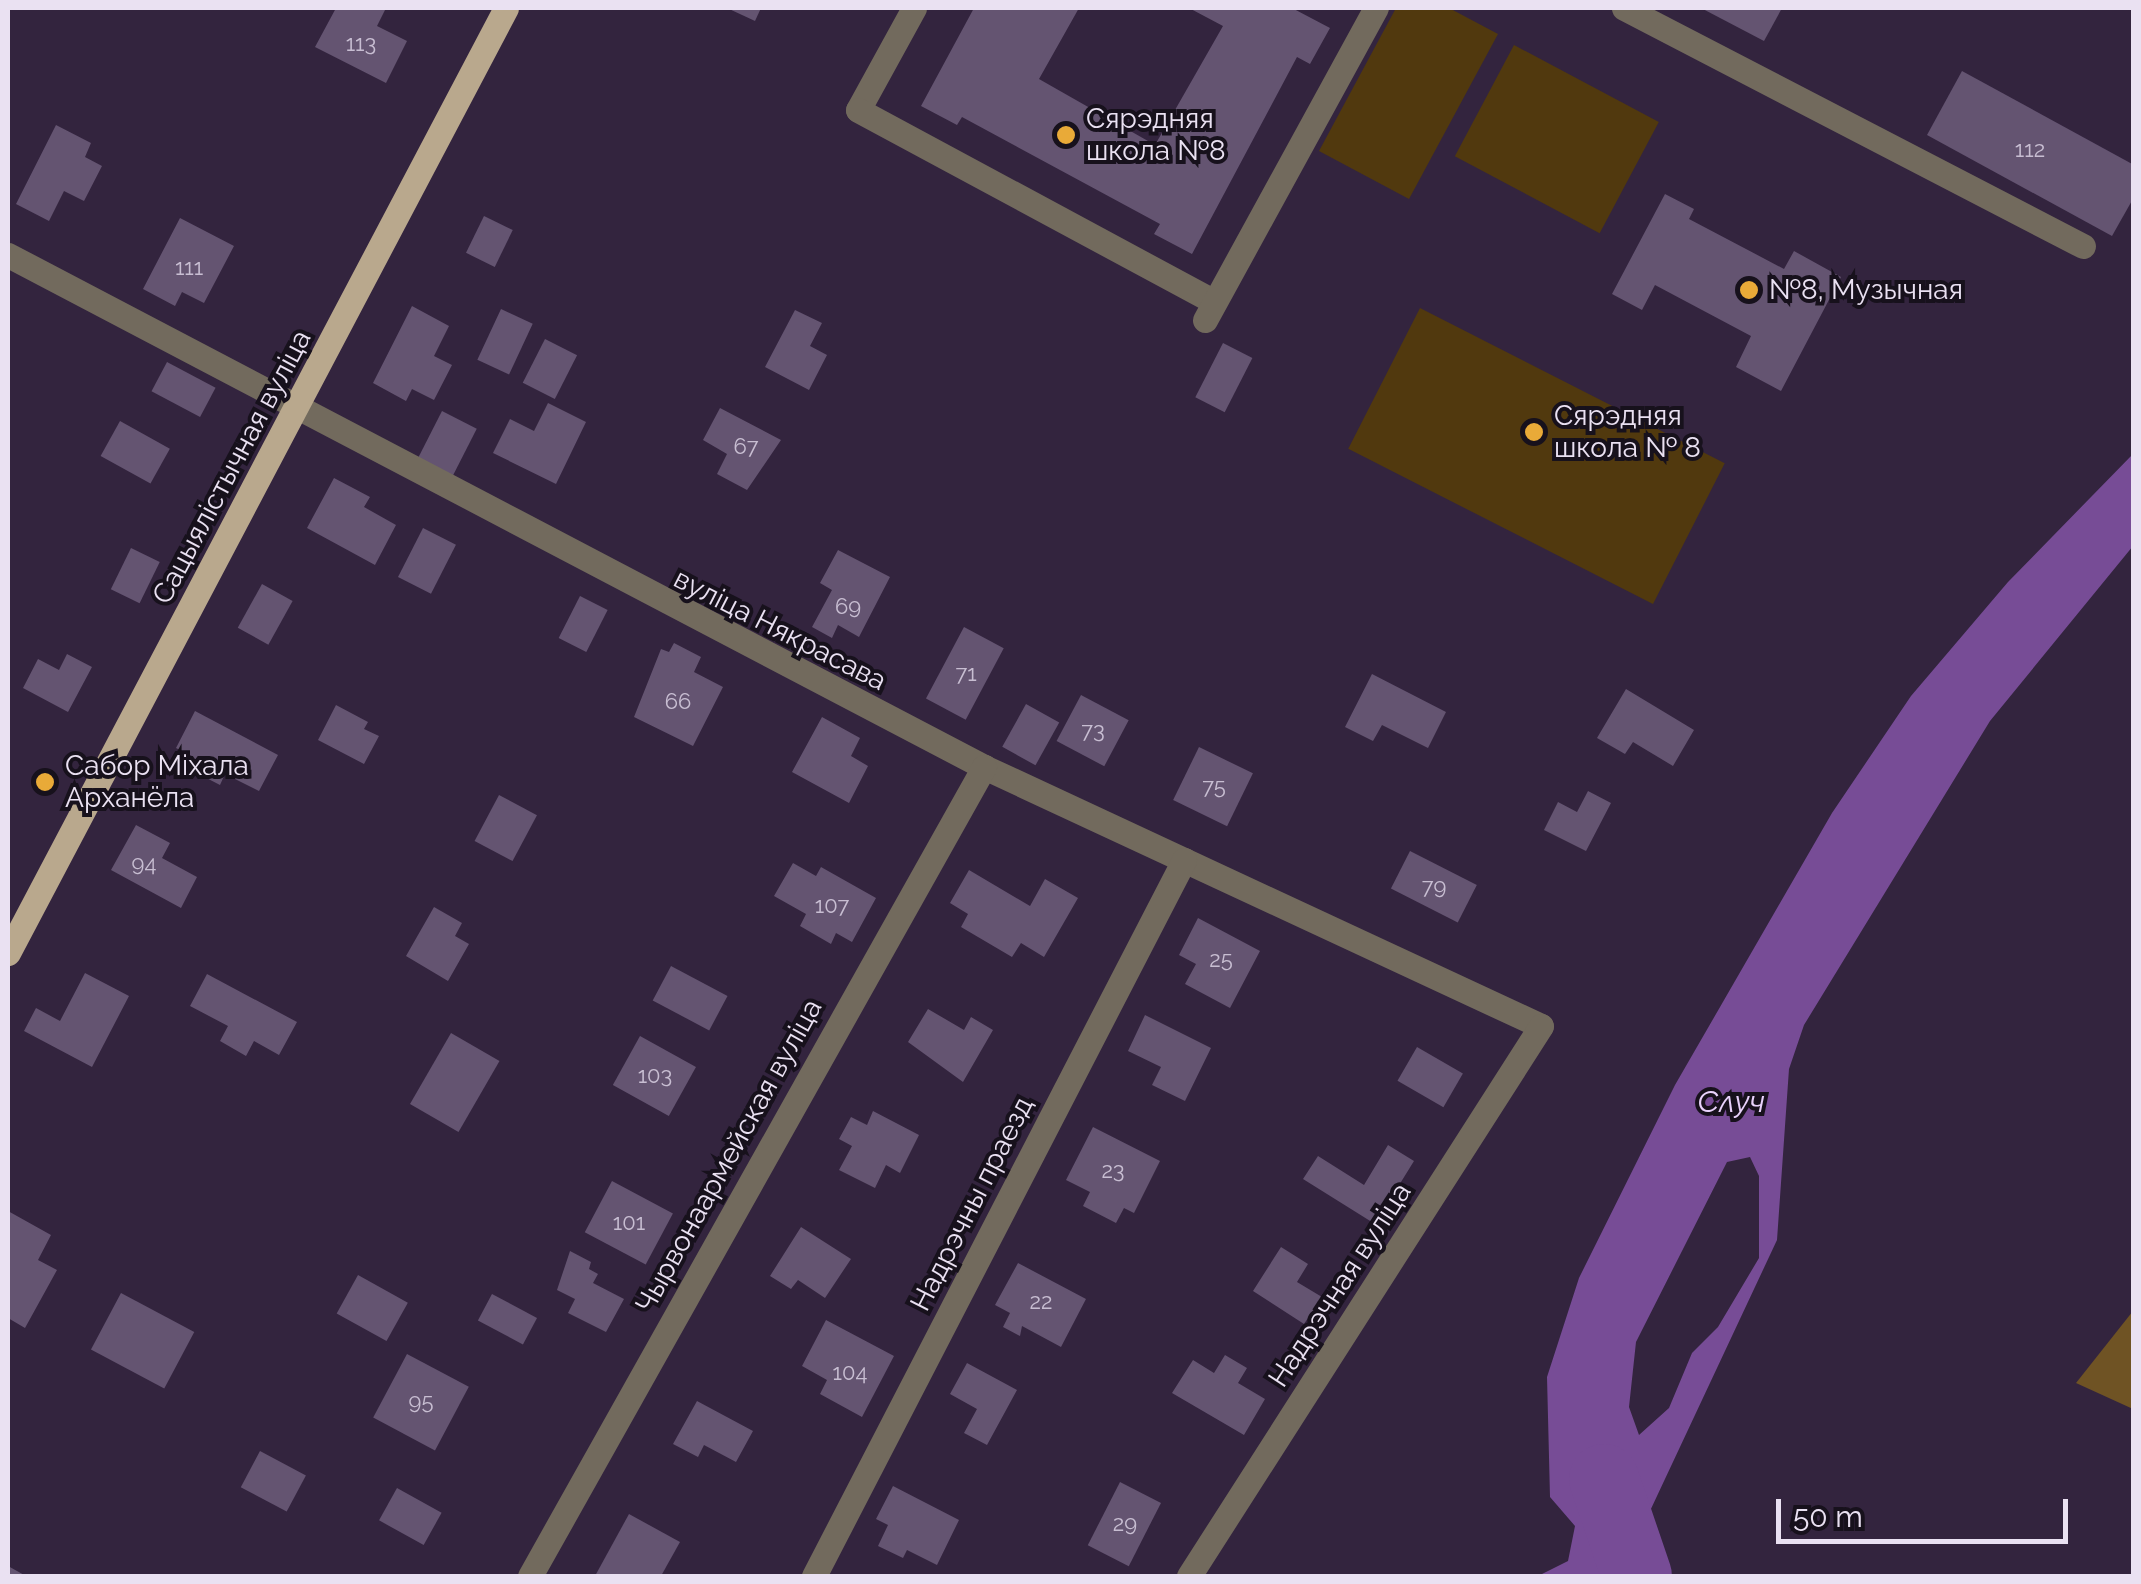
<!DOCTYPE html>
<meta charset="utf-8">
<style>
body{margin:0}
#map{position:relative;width:2141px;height:1584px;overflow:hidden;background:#33243e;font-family:Raleway,sans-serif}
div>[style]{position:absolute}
.green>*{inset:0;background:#51390e;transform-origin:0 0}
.forest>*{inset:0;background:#6f5324}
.water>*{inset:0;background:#774c96}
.river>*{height:70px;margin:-35px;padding:0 35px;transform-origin:35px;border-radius:35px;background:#774c96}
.building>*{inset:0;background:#645471;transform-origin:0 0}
.minor>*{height:25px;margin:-12.5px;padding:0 12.5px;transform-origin:12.5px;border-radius:12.5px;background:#726a5d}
.major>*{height:25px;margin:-12.5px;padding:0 12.5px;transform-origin:12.5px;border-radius:12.5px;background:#b9a88d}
.dots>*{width:28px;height:28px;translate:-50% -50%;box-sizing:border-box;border:5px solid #17111c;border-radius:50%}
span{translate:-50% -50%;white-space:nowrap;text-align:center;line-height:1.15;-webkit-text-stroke:8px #17111c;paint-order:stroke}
.number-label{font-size:22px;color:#c8bed2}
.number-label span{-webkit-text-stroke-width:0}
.poi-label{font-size:28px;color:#eae1f2}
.left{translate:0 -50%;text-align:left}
.street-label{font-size:28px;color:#eae1f2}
.water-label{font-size:30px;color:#e9d2fc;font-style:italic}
.frame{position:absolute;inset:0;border:10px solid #eae1f2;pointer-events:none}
.scale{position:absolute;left:1776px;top:1499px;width:292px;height:45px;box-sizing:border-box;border:5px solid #eae1f2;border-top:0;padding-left:12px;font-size:30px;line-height:35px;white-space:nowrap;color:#eae1f2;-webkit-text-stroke:8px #17111c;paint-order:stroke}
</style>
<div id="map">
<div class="green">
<i style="clip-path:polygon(1396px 8px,1449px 8px,1498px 34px,1409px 199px,1319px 151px)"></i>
<i style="left:1514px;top:45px;width:164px;height:126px;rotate:28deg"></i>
<i style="left:1420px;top:308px;width:342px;height:158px;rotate:27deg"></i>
</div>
<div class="forest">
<i style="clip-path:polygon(2133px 1311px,2133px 1409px,2076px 1383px)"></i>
</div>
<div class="water">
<i style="clip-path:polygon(evenodd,2133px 454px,2133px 546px,1990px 721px,1804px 1025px,1789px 1069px,1777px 1240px,1635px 1543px,1613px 1576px,1538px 1576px,1568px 1561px,1575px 1526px,1550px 1497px,1547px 1377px,1579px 1278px,1675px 1085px,1832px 813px,1911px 696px,2008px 582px,2133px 454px,1750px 1157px,1759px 1176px,1759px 1258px,1718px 1327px,1692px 1353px,1669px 1408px,1639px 1435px,1629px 1407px,1636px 1342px,1727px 1162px,1750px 1157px)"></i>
</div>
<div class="river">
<i style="left:1604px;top:1479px;width:102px;rotate:71.2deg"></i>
</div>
<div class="building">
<i style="clip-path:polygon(336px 8px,386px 8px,377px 26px,407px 41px,386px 83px,315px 47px)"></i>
<i style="clip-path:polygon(727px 8px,761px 8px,755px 21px)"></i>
<i style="clip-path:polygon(974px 8px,1079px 8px,1039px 79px,1155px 145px,1223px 26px,1189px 8px,1292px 8px,1330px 28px,1310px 64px,1297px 57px,1192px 254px,1154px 234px,1160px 224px,962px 117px,957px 125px,921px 106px)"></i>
<i style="clip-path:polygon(1701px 8px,1782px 8px,1764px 41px)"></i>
<i style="clip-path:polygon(1962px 71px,2134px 165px,2134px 197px,2112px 236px,1927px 135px)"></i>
<i style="clip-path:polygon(56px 125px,91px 143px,85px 157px,102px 166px,84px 201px,64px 191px,49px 221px,16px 204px)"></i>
<i style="clip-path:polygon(1665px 194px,1694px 209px,1689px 219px,1784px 269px,1794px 251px,1841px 277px,1781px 391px,1736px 367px,1751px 336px,1655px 285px,1642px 310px,1612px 294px)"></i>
<i style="left:484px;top:216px;width:32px;height:41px;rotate:26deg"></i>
<i style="clip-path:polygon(180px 218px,234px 246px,204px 303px,182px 292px,175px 306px,143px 289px)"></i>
<i style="clip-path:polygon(412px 306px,449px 326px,434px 356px,452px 365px,434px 400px,412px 389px,406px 401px,373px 383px)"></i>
<i style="left:501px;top:309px;width:35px;height:56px;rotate:25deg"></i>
<i style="clip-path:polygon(795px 310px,822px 323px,810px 346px,827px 355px,809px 390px,765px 367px)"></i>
<i style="left:545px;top:339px;width:36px;height:49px;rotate:27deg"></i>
<i style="left:1223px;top:343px;width:33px;height:61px;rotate:27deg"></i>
<i style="left:167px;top:362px;width:55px;height:33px;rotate:28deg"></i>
<i style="clip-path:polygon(548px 403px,586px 422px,556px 484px,493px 453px,510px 419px,534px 431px)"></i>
<i style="clip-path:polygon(720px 408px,781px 440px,747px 490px,717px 474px,727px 454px,703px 440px)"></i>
<i style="left:442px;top:411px;width:39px;height:53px;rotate:27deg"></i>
<i style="left:120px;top:421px;width:57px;height:40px;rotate:29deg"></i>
<i style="clip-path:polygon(334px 478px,370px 497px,364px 507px,396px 525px,375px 565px,307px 528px)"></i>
<i style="left:423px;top:528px;width:37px;height:55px;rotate:27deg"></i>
<i style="left:131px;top:548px;width:32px;height:46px;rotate:26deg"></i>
<i style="clip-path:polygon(838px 550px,890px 577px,859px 637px,838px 625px,832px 638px,812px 627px,832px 590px,820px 583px)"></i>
<i style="left:262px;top:584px;width:35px;height:50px;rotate:29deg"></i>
<i style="left:580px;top:596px;width:31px;height:47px;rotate:27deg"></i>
<i style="left:964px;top:627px;width:45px;height:81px;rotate:28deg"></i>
<i style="clip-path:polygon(674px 643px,701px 657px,694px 672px,723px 687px,693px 746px,634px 717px,661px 649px,669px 652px)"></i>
<i style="clip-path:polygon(67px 654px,92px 667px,68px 712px,23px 688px,38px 659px,59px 670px)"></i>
<i style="clip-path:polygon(1372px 674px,1446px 712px,1428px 748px,1382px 725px,1373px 741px,1345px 727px)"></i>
<i style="clip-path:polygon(1626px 689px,1694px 730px,1673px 766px,1633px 742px,1625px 754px,1597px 738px)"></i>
<i style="left:1081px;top:695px;width:54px;height:52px;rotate:28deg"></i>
<i style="left:1026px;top:704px;width:38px;height:49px;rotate:29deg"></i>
<i style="clip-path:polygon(336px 705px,368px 722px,364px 729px,379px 736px,364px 764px,318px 740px)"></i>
<i style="clip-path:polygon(195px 711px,278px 755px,259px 791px,225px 774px,220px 785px,187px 768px,192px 756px,176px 748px)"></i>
<i style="clip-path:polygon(822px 717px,860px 738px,851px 756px,868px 766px,849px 803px,792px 772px)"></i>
<i style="left:1199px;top:747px;width:60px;height:59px;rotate:26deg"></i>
<i style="clip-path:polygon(1588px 791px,1611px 803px,1586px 851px,1544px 830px,1558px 802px,1577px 812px)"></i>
<i style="left:499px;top:795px;width:43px;height:52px;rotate:28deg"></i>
<i style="clip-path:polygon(136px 825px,170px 843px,162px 858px,197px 877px,181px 908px,111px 870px)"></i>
<i style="left:1410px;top:851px;width:75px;height:42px;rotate:27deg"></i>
<i style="clip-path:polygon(793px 863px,816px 876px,821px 867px,876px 898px,852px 942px,836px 933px,831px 944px,800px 926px,806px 914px,774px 896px)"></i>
<i style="clip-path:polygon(969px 870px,1030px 906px,1045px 879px,1078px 898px,1044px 957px,1021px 943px,1012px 957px,961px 927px,968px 914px,950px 903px)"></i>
<i style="clip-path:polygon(434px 907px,462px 923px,455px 936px,469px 944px,448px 981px,406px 956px)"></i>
<i style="clip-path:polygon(1198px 918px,1260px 951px,1230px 1008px,1185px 984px,1196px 964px,1179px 955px)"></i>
<i style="left:671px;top:966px;width:64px;height:39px;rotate:28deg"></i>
<i style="clip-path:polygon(85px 973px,129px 996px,92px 1067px,24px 1031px,36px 1008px,60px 1021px)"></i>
<i style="clip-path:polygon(207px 974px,297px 1022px,279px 1055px,254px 1041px,246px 1056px,220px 1041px,228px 1026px,190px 1006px)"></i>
<i style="clip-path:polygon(928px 1009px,964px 1030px,971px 1017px,993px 1030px,963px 1082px,908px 1042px)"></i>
<i style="clip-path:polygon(1145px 1015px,1211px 1048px,1185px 1101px,1152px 1085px,1161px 1067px,1128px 1051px)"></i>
<i style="left:451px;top:1033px;width:56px;height:82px;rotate:30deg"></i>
<i style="left:640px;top:1036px;width:64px;height:56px;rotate:29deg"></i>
<i style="left:1417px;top:1047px;width:53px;height:39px;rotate:30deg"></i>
<i style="clip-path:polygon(873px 1111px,919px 1135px,900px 1173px,886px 1165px,875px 1188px,839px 1170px,852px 1146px,839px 1139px,851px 1117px,867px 1125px)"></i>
<i style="clip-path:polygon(1093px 1127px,1160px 1161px,1134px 1213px,1124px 1208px,1116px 1223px,1083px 1206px,1090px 1192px,1066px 1180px)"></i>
<i style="clip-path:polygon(1388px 1145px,1414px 1161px,1375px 1224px,1303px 1179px,1318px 1156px,1364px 1185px)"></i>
<i style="left:612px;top:1181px;width:69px;height:58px;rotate:28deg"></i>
<i style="clip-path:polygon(8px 1211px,51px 1235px,38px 1260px,57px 1270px,25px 1328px,8px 1318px)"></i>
<i style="clip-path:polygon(801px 1227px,851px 1259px,825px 1298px,798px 1280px,791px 1289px,770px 1276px)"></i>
<i style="clip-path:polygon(1281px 1247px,1308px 1264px,1297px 1282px,1322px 1297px,1304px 1324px,1253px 1291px)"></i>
<i style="clip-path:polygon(570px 1251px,591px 1262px,589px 1269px,598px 1274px,593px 1283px,624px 1299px,606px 1332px,568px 1313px,575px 1299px,557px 1290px)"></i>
<i style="clip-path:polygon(1018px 1263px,1086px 1299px,1061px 1347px,1022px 1326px,1020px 1336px,1003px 1327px,1010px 1313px,995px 1305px)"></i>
<i style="left:358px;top:1275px;width:57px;height:44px;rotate:29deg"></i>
<i style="left:121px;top:1293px;width:83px;height:64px;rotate:28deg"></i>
<i style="left:492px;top:1294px;width:51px;height:30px;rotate:28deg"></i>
<i style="clip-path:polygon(826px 1320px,894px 1356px,862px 1417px,820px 1394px,827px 1380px,802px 1366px)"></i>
<i style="left:407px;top:1354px;width:70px;height:72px;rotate:28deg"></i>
<i style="clip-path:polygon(1225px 1355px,1247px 1368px,1238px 1383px,1265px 1399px,1244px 1435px,1172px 1393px,1193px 1360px,1214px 1373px)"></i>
<i style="clip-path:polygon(967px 1363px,1017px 1390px,987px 1445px,964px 1433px,977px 1409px,950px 1394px)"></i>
<i style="clip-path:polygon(697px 1401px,753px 1431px,736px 1462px,704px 1445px,698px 1457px,673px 1444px)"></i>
<i style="left:260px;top:1451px;width:52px;height:41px;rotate:28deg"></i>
<i style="left:1120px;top:1482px;width:46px;height:71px;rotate:27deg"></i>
<i style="clip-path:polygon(893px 1486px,959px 1520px,937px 1565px,907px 1550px,903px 1558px,878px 1546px,888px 1525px,876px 1519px)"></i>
<i style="left:397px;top:1488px;width:51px;height:37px;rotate:29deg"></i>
<i style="clip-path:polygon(629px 1514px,680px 1542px,661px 1576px,595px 1576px)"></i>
<i style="clip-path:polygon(8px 1566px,26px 1576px,8px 1576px)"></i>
</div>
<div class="minor">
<i style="left:914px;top:8px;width:116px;rotate:118.8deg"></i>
<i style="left:858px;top:110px;width:404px;rotate:28.3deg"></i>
<i style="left:1624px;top:8px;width:517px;rotate:27.41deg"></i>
<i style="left:8px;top:255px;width:1102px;rotate:27.68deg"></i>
<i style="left:984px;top:767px;width:614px;rotate:24.94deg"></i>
<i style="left:1541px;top:1026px;width:653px;rotate:122.62deg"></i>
<i style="left:1205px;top:320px;width:356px;rotate:-61.3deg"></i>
<i style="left:530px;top:1576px;width:928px;rotate:-60.7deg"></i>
<i style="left:814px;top:1576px;width:806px;rotate:-62.67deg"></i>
</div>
<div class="major">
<i style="left:8px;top:953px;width:1068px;rotate:-62.21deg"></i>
</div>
<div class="dots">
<i style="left:1066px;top:135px;background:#e9aa38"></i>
<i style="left:1749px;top:290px;background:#e9aa38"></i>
<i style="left:1534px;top:432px;background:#e9aa38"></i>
<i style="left:45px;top:782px;background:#e9aa38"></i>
</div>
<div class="number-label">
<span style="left:361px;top:44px">113</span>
<span style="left:2030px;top:150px">112</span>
<span style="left:189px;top:268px">111</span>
<span style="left:746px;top:447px">67</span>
<span style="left:848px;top:607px">69</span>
<span style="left:966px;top:674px">71</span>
<span style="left:678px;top:702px">66</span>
<span style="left:1093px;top:731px">73</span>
<span style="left:1214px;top:787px">75</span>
<span style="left:144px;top:864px">94</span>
<span style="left:1434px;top:887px">79</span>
<span style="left:832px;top:906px">107</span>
<span style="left:1221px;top:960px">25</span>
<span style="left:655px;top:1076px">103</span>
<span style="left:1113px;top:1171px">23</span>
<span style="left:629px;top:1223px">101</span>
<span style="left:1041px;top:1302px">22</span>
<span style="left:850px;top:1373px">104</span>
<span style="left:421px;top:1402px">95</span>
<span style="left:1125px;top:1524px">29</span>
</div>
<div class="poi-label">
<span class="left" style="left:1086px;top:135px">Сярэдняя<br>школа №8</span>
<span class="left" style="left:1769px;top:290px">№8, Музычная</span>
<span class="left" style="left:1554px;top:432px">Сярэдняя<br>школа № 8</span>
<span class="left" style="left:65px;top:782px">Сабор Міхала<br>Арханёла</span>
</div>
<div class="street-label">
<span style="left:232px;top:467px;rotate:-62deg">Сацыялістычная вуліца</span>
<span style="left:780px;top:630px;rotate:27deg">вуліца Някрасава</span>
<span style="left:729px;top:1156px;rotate:-61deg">Чырвонаармейская вуліца</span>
<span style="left:972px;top:1204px;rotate:-63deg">Надрэчны праезд</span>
<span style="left:1340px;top:1285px;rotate:-57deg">Надрэчная вуліца</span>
</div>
<div class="water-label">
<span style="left:1731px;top:1102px">Случ</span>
</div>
<div class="frame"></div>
<div class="scale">50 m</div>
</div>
